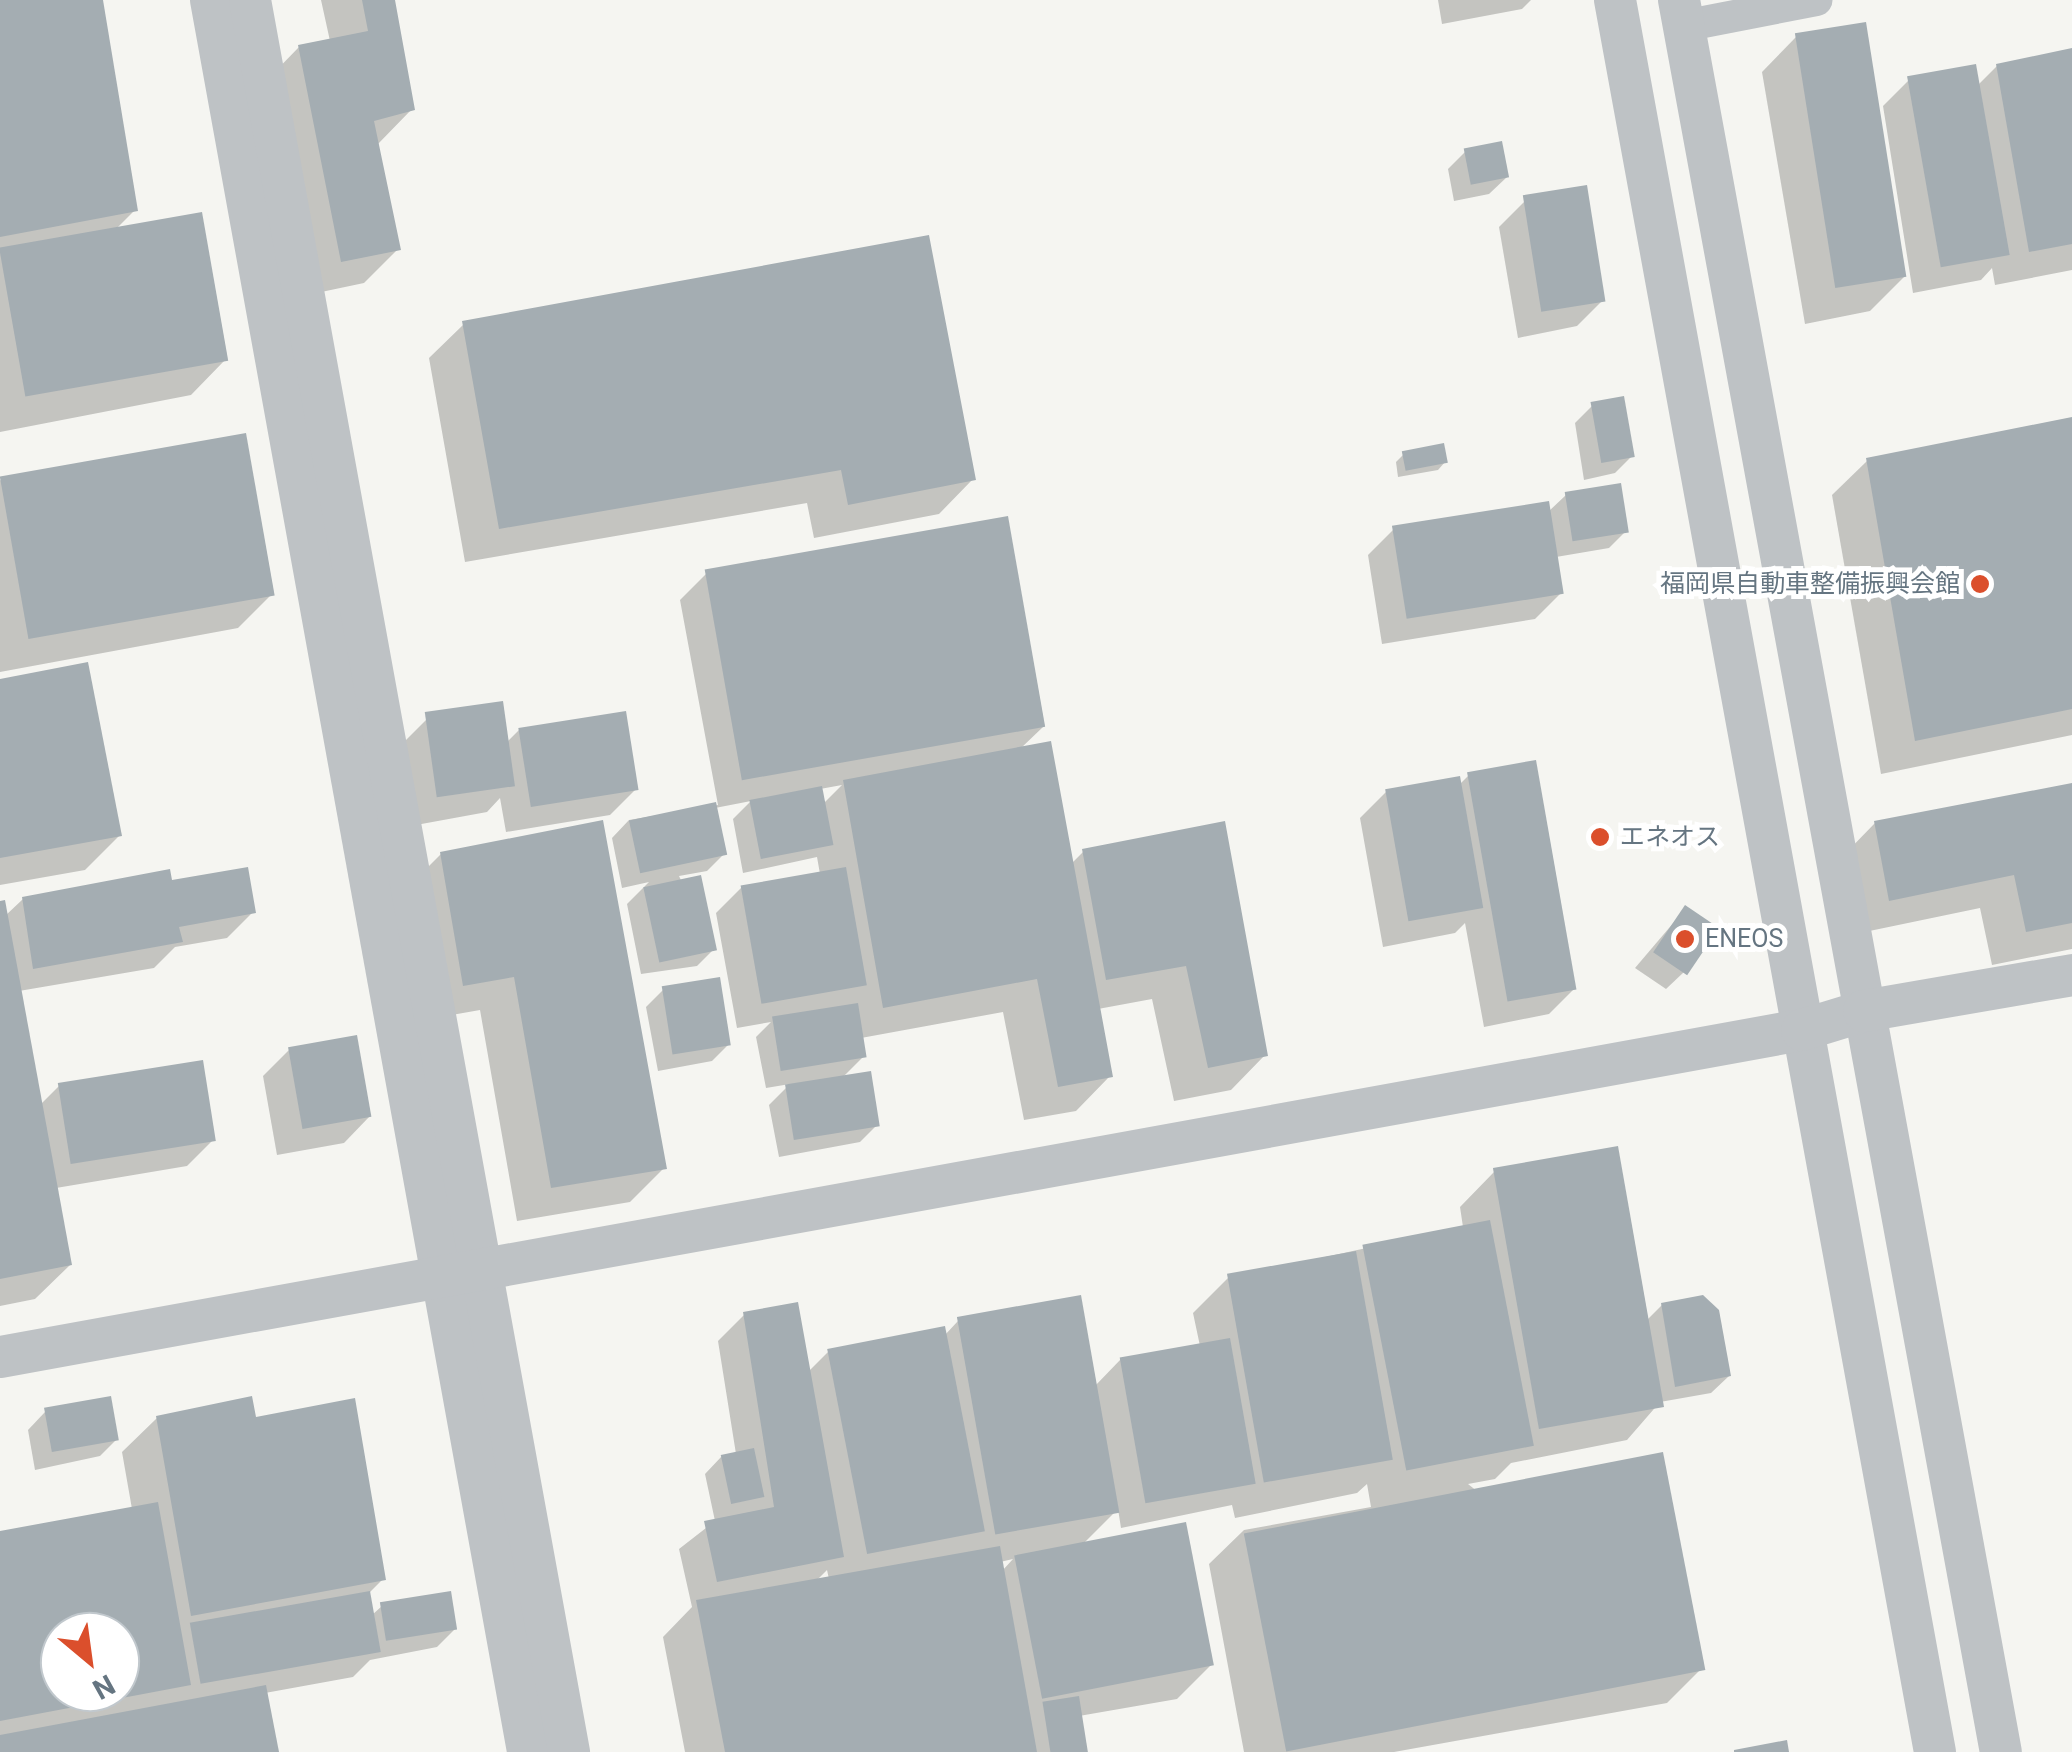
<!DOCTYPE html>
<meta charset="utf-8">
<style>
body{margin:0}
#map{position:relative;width:2072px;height:1752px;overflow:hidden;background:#f5f5f1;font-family:Roboto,"Noto Sans JP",sans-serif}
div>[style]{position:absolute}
.shadow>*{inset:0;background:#0003}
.building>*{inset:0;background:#a4adb2;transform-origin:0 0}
.minor>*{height:32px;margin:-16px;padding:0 16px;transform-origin:16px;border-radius:16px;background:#bec2c5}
.tertiary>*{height:42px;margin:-21px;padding:0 21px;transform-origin:21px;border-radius:21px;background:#bec2c5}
.dots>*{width:28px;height:28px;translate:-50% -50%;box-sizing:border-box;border:5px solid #fff;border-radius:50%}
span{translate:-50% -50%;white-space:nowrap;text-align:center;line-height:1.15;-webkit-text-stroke:10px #fff;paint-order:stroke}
.poi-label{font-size:25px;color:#657581}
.right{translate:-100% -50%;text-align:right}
.left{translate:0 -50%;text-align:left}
.north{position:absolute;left:40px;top:1612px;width:100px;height:100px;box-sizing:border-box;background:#fff;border:2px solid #c1c8cd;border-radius:50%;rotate:151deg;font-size:28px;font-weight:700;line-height:40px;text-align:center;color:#657581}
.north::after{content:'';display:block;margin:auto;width:35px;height:45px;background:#db4f2c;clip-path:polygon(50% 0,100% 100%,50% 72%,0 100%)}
</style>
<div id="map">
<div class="shadow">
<i style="clip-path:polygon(0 0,100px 0,135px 210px,114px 231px,225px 360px,191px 395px,0 432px)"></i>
<i style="clip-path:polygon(321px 0,392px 0,412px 109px,377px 145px,398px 249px,364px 283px,307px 295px,265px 82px,299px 47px,330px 41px)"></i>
<i style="clip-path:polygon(1438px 0,1531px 0,1522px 9px,1442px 24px)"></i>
<i style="clip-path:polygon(1796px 37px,1905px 276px,1870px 311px,1805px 324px,1762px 72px)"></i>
<i style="clip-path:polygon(2072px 51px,2072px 270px,1995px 285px,1992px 268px,1981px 280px,1913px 293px,1883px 106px,1909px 80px,1977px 86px,1997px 66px)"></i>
<i style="clip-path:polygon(1465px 152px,1507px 177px,1489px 194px,1454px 201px,1448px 169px)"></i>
<i style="clip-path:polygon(1525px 201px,1603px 300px,1577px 326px,1518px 338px,1499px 227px)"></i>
<i style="clip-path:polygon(464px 324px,973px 479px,939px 514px,814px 538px,807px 503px,465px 562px,429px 358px)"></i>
<i style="clip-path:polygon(1592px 406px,1632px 456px,1615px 473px,1584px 480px,1575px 423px)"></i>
<i style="clip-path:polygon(2072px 420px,2072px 735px,1881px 774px,1832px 495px,1867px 461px)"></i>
<i style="clip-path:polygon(1404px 454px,1445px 462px,1438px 470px,1398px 477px,1396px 462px)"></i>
<i style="clip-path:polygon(0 480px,272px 594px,238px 628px,0 672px)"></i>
<i style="clip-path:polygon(1566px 495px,1626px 531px,1609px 548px,1556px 557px,1561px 593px,1535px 619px,1382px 644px,1368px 555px,1394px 529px,1548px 512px)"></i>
<i style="clip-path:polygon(evenodd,706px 574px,1043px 727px,1020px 749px,1071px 864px,1083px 852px,1223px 824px,1265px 1055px,1231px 1090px,1174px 1101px,1152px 999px,1098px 1009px,1110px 1076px,1076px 1111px,1024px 1120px,1003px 1012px,861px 1038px,864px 1056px,842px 1078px,877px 1125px,860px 1142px,779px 1157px,769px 1105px,790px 1084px,766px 1088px,756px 1037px,771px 1022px,737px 1028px,716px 913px,742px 887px,820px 874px,817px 857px,743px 873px,733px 819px,751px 801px,715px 808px,724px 854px,707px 871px,679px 876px,714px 949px,697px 966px,641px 974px,627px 904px,649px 882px,622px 888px,612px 838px,629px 820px,718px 805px,680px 600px,706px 574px,842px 785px,823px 804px,820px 789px,842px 785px)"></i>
<i style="clip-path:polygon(0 681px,120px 835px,85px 870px,0 885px)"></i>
<i style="clip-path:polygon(427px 719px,506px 743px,519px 730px,636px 789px,610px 815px,506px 832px,500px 798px,487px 812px,416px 825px,401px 745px)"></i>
<i style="clip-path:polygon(1469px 775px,1575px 988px,1549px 1014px,1484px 1027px,1465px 923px,1455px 933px,1383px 947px,1360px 818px,1386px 792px,1459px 785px)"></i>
<i style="clip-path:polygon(2072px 785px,2072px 949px,1992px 965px,1980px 908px,1855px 934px,1841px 858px,1875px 823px)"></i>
<i style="clip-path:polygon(441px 854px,664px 1168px,630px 1202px,517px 1221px,480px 1010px,429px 1019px,407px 888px)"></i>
<i style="clip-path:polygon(170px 883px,253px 912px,227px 938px,175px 947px,154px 968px,19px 991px,40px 1105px,59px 1086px,213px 1140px,187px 1166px,56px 1188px,70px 1265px,35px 1299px,0 1306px,0 903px,5px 916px,23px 899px)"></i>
<i style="clip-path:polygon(1686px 908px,1684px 972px,1666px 989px,1635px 968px)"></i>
<i style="clip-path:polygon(663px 990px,729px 1044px,712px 1061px,658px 1071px,646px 1007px)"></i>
<i style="clip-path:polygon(289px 1050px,370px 1116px,344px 1143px,277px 1155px,263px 1076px)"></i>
<i style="clip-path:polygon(evenodd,1494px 1172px,1646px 1321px,1662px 1305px,1729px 1376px,1711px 1393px,1660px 1402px,1627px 1440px,1511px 1463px,1495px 1479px,1468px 1484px,1701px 1669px,1667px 1703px,1394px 1752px,1244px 1752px,1209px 1564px,1244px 1530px,1371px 1507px,1367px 1484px,1357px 1493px,1235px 1518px,1232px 1505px,1121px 1528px,1118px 1509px,1083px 1544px,1211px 1665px,1177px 1699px,1079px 1716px,1085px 1752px,685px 1752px,663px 1637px,692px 1607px,679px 1549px,715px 1521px,705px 1474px,722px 1456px,736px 1454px,718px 1341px,744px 1315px,808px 1372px,828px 1352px,944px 1336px,958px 1321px,1094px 1387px,1121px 1359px,1200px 1346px,1193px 1313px,1228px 1278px,1463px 1227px,1460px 1207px,1494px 1172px,1013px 1559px,1002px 1571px,1000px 1562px,1013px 1559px,1494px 1172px,827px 1570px,829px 1579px,816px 1581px,827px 1570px)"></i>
<i style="clip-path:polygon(45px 1412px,117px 1439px,100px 1456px,35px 1470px,28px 1430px)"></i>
<i style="clip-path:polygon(evenodd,157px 1418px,254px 1420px,383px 1579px,368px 1594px,372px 1615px,382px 1606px,454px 1630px,437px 1647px,370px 1660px,353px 1677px,265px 1693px,277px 1752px,0 1752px,0 1533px,132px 1509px,122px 1452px,157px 1418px,60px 1632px,120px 1632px,120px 1692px,60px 1692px,60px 1632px)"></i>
</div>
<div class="building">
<i style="clip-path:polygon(0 0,103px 0,138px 211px,0 237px)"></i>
<i style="clip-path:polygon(362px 0,395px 0,415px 110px,374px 121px,401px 250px,341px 262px,298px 45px,368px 31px)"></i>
<i style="left:1866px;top:22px;width:258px;height:72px;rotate:81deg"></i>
<i style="clip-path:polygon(2072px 48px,2072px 244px,2029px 252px,1996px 64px)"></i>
<i style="left:1976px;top:64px;width:194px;height:70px;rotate:80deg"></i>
<i style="left:1502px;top:141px;width:37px;height:39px;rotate:79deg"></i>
<i style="left:1587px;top:185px;width:118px;height:65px;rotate:81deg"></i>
<i style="left:202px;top:212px;width:151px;height:206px;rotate:80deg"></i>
<i style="clip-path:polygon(929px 235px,976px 480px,848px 505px,841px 470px,499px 529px,462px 321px)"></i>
<i style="left:1624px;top:396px;width:62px;height:34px;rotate:80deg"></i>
<i style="clip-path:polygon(2072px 417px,2072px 709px,1915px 741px,1866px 458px)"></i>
<i style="left:246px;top:433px;width:165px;height:250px;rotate:80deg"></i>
<i style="left:1444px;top:443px;width:20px;height:43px;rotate:79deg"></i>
<i style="left:1621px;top:483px;width:50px;height:57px;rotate:81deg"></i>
<i style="left:1549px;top:501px;width:94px;height:159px;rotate:81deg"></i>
<i style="left:1008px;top:516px;width:214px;height:308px;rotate:80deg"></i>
<i style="clip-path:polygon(88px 662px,122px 836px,0 858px,0 679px)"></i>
<i style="left:503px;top:701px;width:86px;height:79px;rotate:82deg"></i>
<i style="left:626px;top:711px;width:80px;height:109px;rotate:81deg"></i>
<i style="clip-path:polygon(1051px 741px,1113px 1077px,1058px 1087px,1037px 979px,883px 1008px,843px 780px)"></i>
<i style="left:1536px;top:760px;width:233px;height:70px;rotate:80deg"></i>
<i style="left:1460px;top:776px;width:134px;height:76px;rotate:80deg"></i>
<i style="clip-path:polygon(2072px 783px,2072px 923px,2026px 932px,2014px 875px,1889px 901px,1874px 821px)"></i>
<i style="left:822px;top:786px;width:60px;height:74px;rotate:79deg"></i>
<i style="left:716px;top:802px;width:54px;height:89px;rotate:78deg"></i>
<i style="clip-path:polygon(603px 820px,667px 1169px,551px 1188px,514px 977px,463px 986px,440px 852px)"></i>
<i style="clip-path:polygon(1225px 821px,1268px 1056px,1208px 1068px,1186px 966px,1106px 980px,1082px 849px)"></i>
<i style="clip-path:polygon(248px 867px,256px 913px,179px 927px,183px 942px,33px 969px,22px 897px,170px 869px,172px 880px)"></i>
<i style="left:846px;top:867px;width:120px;height:107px;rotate:80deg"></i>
<i style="left:701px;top:875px;width:77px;height:59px;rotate:78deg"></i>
<i style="clip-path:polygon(5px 900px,72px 1265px,0 1279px,0 901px)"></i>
<i style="left:1685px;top:905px;width:41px;height:57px;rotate:34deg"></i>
<i style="left:720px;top:977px;width:69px;height:59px;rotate:81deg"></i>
<i style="left:858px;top:1003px;width:55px;height:87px;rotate:81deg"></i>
<i style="left:357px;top:1035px;width:83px;height:70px;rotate:80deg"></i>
<i style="left:203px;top:1060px;width:82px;height:147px;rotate:81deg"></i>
<i style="left:871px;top:1071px;width:56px;height:87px;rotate:81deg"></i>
<i style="left:1618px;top:1146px;width:265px;height:127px;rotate:80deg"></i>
<i style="left:1490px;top:1220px;width:230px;height:130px;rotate:79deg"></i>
<i style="left:1356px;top:1251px;width:212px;height:131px;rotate:80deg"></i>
<i style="left:1081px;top:1295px;width:221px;height:126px;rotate:80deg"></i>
<i style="clip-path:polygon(1703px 1295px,1719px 1310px,1731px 1376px,1675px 1387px,1661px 1303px)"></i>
<i style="clip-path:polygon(798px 1302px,844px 1557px,717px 1582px,704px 1521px,774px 1507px,743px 1312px)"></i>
<i style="left:945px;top:1326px;width:209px;height:120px;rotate:79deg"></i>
<i style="left:1230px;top:1338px;width:148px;height:112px;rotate:80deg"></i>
<i style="left:111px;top:1396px;width:45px;height:68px;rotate:80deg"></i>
<i style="clip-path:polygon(252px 1396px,256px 1417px,355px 1398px,386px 1580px,191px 1616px,156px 1416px)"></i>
<i style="left:754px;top:1448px;width:50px;height:34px;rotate:78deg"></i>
<i style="left:1663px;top:1452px;width:222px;height:427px;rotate:79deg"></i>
<i style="clip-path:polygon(evenodd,158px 1502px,191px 1685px,0 1721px,0 1531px,158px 1502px,60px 1632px,120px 1632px,120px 1692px,60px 1692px,60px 1632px)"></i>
<i style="left:1186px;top:1522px;width:146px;height:175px;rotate:79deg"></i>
<i style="clip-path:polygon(1000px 1546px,1037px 1752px,725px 1752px,696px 1600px)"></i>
<i style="left:370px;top:1591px;width:62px;height:183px;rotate:80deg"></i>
<i style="left:451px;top:1591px;width:39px;height:72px;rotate:81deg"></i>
<i style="clip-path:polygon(266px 1685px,279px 1752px,0 1752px,0 1735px)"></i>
<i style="left:1079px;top:1696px;width:57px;height:37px;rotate:81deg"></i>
<i style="clip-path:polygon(1787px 1740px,1789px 1752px,1734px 1752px,1734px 1750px)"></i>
</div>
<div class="minor">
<i style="left:1683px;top:26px;width:136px;rotate:-11deg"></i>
</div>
<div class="tertiary">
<i style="left:211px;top:0;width:1780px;rotate:79.74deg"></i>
<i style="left:250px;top:0;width:1781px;rotate:79.68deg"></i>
<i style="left:1615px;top:0;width:1781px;rotate:79.65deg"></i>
<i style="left:1679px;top:0;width:1781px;rotate:79.59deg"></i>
<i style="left:0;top:1357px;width:1831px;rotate:-10.29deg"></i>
<i style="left:1802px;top:1030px;width:65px;rotate:-17deg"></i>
<i style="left:1864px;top:1011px;width:211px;rotate:-9.8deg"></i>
</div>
<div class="dots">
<i style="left:1980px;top:584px;background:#db4f2c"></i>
<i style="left:1600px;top:837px;background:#db4f2c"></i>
<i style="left:1685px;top:939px;background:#db4f2c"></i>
</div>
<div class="poi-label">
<span class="right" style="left:1960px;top:584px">福岡県自動車整備振興会館</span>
<span class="left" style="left:1620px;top:837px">エネオス</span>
<span class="left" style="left:1705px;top:939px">ENEOS</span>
</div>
<div class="north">N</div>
</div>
